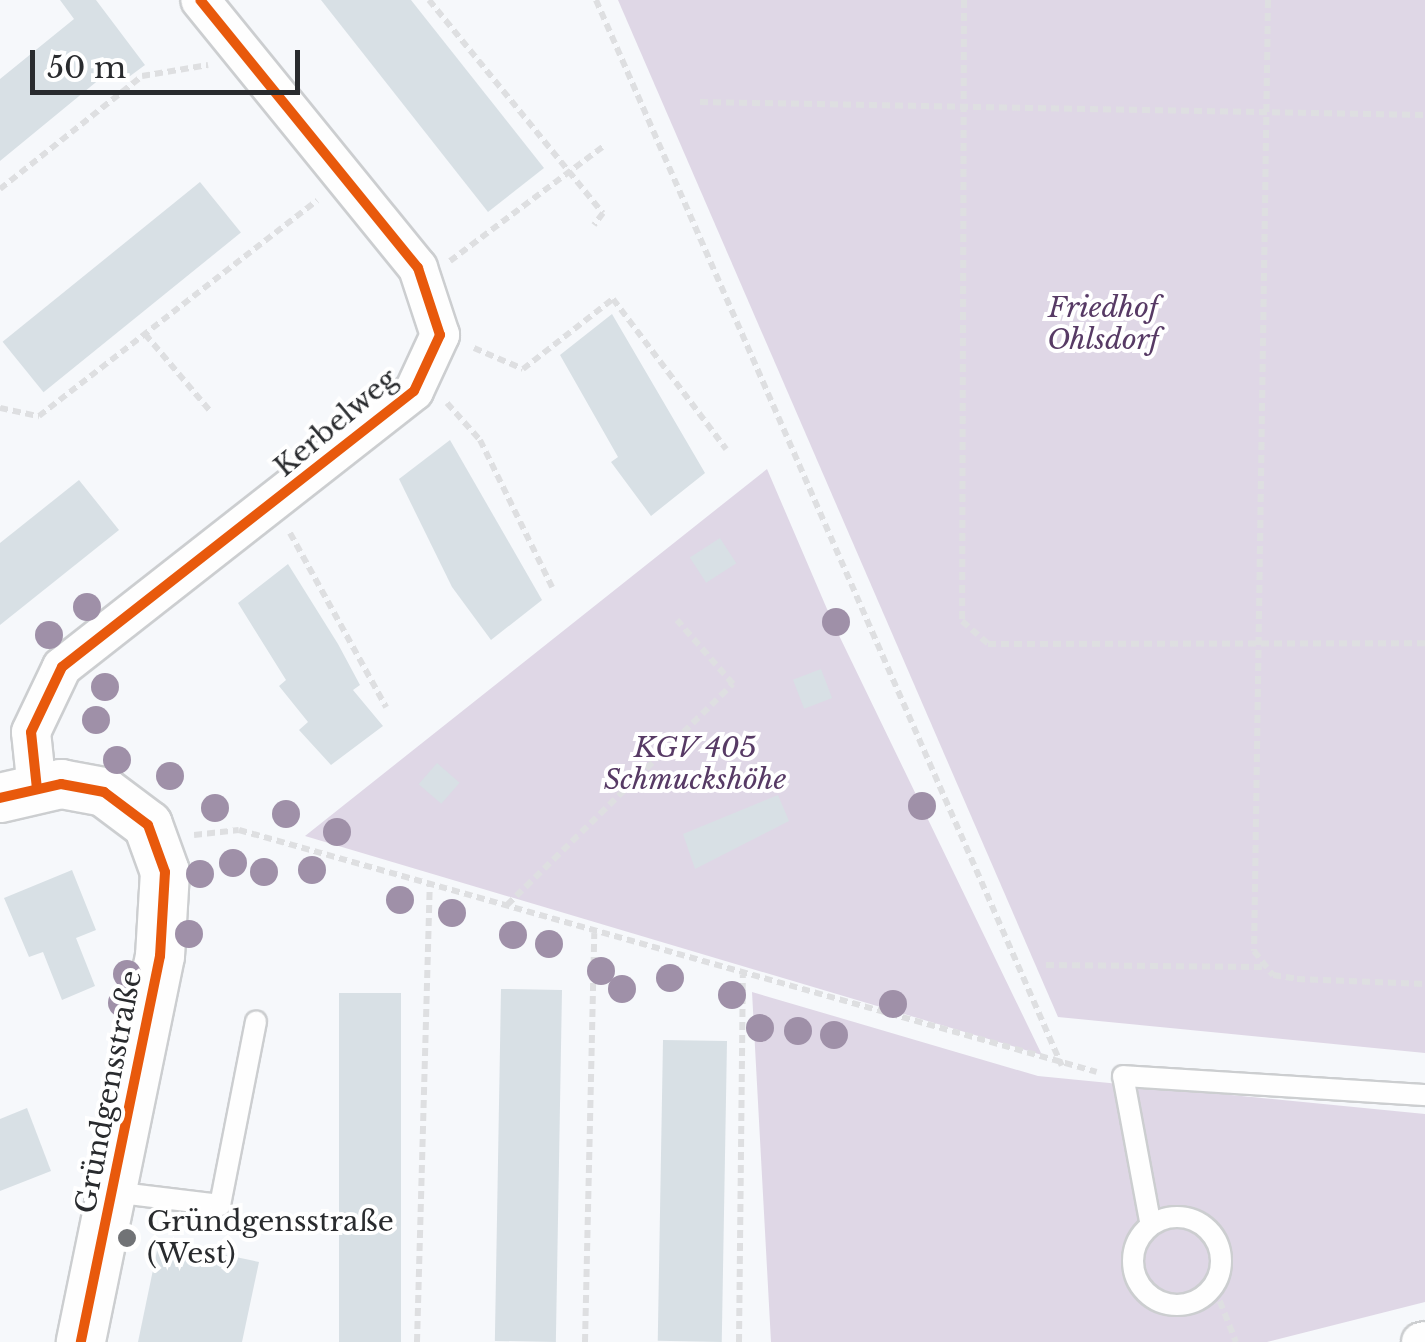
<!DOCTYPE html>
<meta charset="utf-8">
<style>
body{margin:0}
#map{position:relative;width:1425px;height:1342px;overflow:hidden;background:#f6f8fb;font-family:"Libre Baskerville",serif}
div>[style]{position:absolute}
.green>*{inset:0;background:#dfd7e6}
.building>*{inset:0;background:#d8e0e5;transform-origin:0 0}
.path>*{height:6px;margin-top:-3px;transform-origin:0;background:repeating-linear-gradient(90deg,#dedfe1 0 8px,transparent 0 13px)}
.roads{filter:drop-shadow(2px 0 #ccced0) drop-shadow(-2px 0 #ccced0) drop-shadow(0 2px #ccced0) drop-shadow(0 -2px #ccced0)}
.service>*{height:20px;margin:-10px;padding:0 10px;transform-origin:10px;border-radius:10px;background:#fefefe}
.service>.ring{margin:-10px;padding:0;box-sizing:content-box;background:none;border:20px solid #fefefe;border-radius:50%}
.minor>*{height:38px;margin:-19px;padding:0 19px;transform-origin:19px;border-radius:19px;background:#fefefe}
.tertiary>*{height:48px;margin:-24px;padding:0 24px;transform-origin:24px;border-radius:24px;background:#fefefe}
.cycleway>*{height:10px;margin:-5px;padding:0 5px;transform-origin:5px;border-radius:5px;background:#e8590c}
.trees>*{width:28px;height:28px;margin:-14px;border-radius:50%;background:#9f90a8}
.dots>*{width:28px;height:28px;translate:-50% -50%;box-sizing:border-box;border:5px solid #fff;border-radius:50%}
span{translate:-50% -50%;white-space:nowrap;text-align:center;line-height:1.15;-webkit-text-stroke:8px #fff;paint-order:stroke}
.park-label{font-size:28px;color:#573a65;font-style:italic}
.street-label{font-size:28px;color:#292b2e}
.poi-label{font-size:28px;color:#292b2e}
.left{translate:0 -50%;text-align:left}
.scale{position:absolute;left:30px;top:50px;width:270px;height:45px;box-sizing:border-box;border:5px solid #292b2e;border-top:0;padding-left:12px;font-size:30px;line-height:35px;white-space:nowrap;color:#292b2e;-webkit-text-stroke:8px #fff;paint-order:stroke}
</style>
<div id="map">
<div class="green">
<i style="clip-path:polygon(618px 0,1425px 0,1425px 1053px,1058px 1017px)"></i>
<i style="clip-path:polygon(767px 469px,833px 623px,1042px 1055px,305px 836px)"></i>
<i style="clip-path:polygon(752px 992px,1038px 1076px,1425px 1114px,1425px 1302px,1267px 1342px,771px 1342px)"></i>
</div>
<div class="building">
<i style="clip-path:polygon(60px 0,96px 0,145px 65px,122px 82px,112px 69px,0 161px,0 79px,74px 19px)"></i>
<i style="clip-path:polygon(321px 0,411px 0,544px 168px,488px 212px)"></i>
<i style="left:200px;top:182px;width:65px;height:254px;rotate:51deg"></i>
<i style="clip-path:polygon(612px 314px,705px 473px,651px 516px,611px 462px,618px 457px,560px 355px)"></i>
<i style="clip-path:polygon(450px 440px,542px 600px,491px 640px,452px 587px,399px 479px)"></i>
<i style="clip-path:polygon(79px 480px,119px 530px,0 625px,0 543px)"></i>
<i style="left:720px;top:538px;width:30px;height:36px;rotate:57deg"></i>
<i style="clip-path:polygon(288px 564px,338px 644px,360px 685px,353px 690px,383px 726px,331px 765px,299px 730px,308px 722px,279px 686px,286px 680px,238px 603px)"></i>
<i style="left:821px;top:669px;width:31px;height:30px;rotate:69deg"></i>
<i style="left:437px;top:763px;width:30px;height:28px;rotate:41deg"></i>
<i style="clip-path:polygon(778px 795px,789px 821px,695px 869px,683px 834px)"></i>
<i style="clip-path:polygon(72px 870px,96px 930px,76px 938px,95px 986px,62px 1000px,43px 952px,29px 957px,4px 898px)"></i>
<i style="left:562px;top:990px;width:352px;height:61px;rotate:91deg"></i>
<i style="left:339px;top:993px;width:62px;height:349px"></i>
<i style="left:727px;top:1041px;width:301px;height:64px;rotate:91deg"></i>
<i style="clip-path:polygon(27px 1108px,51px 1171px,0 1191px,0 1119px)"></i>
<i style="clip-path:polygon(159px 1241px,259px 1262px,242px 1342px,138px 1342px)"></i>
</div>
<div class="path">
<i style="left:429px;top:0;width:275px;rotate:50.8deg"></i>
<i style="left:603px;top:213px;width:15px;rotate:127deg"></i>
<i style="left:596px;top:0;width:1163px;rotate:66.39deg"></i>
<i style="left:964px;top:0;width:621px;rotate:90.18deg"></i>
<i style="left:962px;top:621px;width:35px;rotate:41deg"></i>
<i style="left:988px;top:644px;width:437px;rotate:-0.1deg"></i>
<i style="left:1268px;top:0;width:951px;rotate:90.84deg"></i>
<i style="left:1254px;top:951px;width:31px;rotate:52deg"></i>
<i style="left:1273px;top:975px;width:24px;rotate:9deg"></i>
<i style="left:1297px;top:979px;width:128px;rotate:2.2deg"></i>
<i style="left:700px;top:102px;width:725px;rotate:1.03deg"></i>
<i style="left:0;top:189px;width:181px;rotate:-38.5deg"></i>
<i style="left:142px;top:76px;width:67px;rotate:-9.5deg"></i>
<i style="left:450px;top:261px;width:194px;rotate:-36.8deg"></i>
<i style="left:145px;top:334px;width:102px;rotate:49.8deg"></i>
<i style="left:474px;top:348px;width:53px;rotate:23.2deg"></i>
<i style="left:523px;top:369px;width:114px;rotate:-37.9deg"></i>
<i style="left:613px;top:299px;width:188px;rotate:53deg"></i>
<i style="left:447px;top:403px;width:50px;rotate:48.3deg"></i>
<i style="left:480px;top:440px;width:164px;rotate:63.9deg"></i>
<i style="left:0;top:408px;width:40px;rotate:12deg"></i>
<i style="left:39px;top:416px;width:352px;rotate:-37.8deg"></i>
<i style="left:290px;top:533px;width:199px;rotate:61.1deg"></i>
<i style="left:194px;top:835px;width:45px;rotate:-6.3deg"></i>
<i style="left:239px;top:830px;width:891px;rotate:15.75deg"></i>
<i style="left:507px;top:905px;width:316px;rotate:-44.4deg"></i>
<i style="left:733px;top:684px;width:85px;rotate:-131.2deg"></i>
<i style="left:1046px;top:965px;width:216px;rotate:0.5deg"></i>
<i style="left:1215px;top:1289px;width:57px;rotate:68.4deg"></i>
<i style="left:417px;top:1342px;width:459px;rotate:-88.4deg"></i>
<i style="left:585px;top:1342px;width:409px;rotate:-88.7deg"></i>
<i style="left:739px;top:1342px;width:367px;rotate:-89.4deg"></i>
</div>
<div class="roads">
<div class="service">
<i style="left:112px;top:1192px;width:109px;rotate:6.9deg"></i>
<i style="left:220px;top:1205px;width:187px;rotate:-78.9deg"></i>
<i class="ring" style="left:1133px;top:1217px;width:68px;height:68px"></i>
<i style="left:1150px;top:1221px;width:147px;rotate:-100.5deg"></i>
<i style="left:1123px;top:1076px;width:303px;rotate:3.6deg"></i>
</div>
<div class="minor">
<i style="left:37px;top:789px;width:57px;rotate:-96deg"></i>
<i style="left:31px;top:732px;width:72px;rotate:-64.5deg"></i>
<i style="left:62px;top:667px;width:447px;rotate:-38.1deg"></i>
<i style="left:414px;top:391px;width:62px;rotate:-65.1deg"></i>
<i style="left:440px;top:335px;width:71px;rotate:-108.2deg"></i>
<i style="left:418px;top:268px;width:345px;rotate:-129.1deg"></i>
<i style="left:1421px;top:1342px;width:4px;rotate:-14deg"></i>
</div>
<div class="tertiary">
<i style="left:0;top:798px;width:63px;rotate:-12.9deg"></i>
<i style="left:61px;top:784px;width:44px;rotate:10.5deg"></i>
<i style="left:104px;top:792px;width:55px;rotate:36.9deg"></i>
<i style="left:148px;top:825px;width:50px;rotate:70.1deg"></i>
<i style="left:165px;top:872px;width:84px;rotate:93.4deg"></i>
<i style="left:160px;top:956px;width:394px;rotate:101.6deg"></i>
</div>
</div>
<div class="cycleway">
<i style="left:37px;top:789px;width:57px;rotate:-96deg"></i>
<i style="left:31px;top:732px;width:72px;rotate:-64.5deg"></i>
<i style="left:62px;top:667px;width:447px;rotate:-38.1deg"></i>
<i style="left:414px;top:391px;width:62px;rotate:-65.1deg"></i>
<i style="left:440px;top:335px;width:71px;rotate:-108.2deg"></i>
<i style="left:418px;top:268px;width:345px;rotate:-129.1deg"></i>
<i style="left:0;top:798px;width:63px;rotate:-12.9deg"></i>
<i style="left:61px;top:784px;width:44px;rotate:10.5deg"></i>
<i style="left:104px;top:792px;width:55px;rotate:36.9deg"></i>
<i style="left:148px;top:825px;width:50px;rotate:70.1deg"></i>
<i style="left:165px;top:872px;width:84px;rotate:93.4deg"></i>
<i style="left:160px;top:956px;width:394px;rotate:101.6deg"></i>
</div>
<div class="trees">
<i style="left:87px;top:607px"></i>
<i style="left:836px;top:622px"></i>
<i style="left:49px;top:635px"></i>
<i style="left:105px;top:687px"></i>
<i style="left:96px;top:720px"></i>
<i style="left:117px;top:760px"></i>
<i style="left:170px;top:776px"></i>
<i style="left:922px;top:806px"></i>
<i style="left:215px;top:808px"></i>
<i style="left:286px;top:814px"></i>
<i style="left:337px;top:832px"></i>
<i style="left:233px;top:863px"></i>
<i style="left:312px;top:870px"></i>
<i style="left:264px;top:872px"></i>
<i style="left:200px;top:874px"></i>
<i style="left:400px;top:900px"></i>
<i style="left:452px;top:913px"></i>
<i style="left:189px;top:934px"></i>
<i style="left:513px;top:935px"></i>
<i style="left:549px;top:944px"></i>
<i style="left:601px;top:971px"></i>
<i style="left:127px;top:974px"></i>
<i style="left:670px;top:978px"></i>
<i style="left:622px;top:989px"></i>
<i style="left:732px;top:995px"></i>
<i style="left:122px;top:1003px"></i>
<i style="left:893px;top:1004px"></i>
<i style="left:760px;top:1028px"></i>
<i style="left:798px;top:1031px"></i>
<i style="left:834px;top:1035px"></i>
</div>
<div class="dots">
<i style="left:127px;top:1238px;background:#717376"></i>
</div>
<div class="park-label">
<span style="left:1103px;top:324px">Friedhof<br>Ohlsdorf</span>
<span style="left:695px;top:764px">KGV 405<br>Schmuckshöhe</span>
</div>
<div class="street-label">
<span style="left:336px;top:423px;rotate:-40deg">Kerbelweg</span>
<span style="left:109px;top:1092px;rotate:-79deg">Gründgensstraße</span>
</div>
<div class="poi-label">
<span class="left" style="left:147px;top:1238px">Gründgensstraße<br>(West)</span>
</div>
<div class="scale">50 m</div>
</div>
